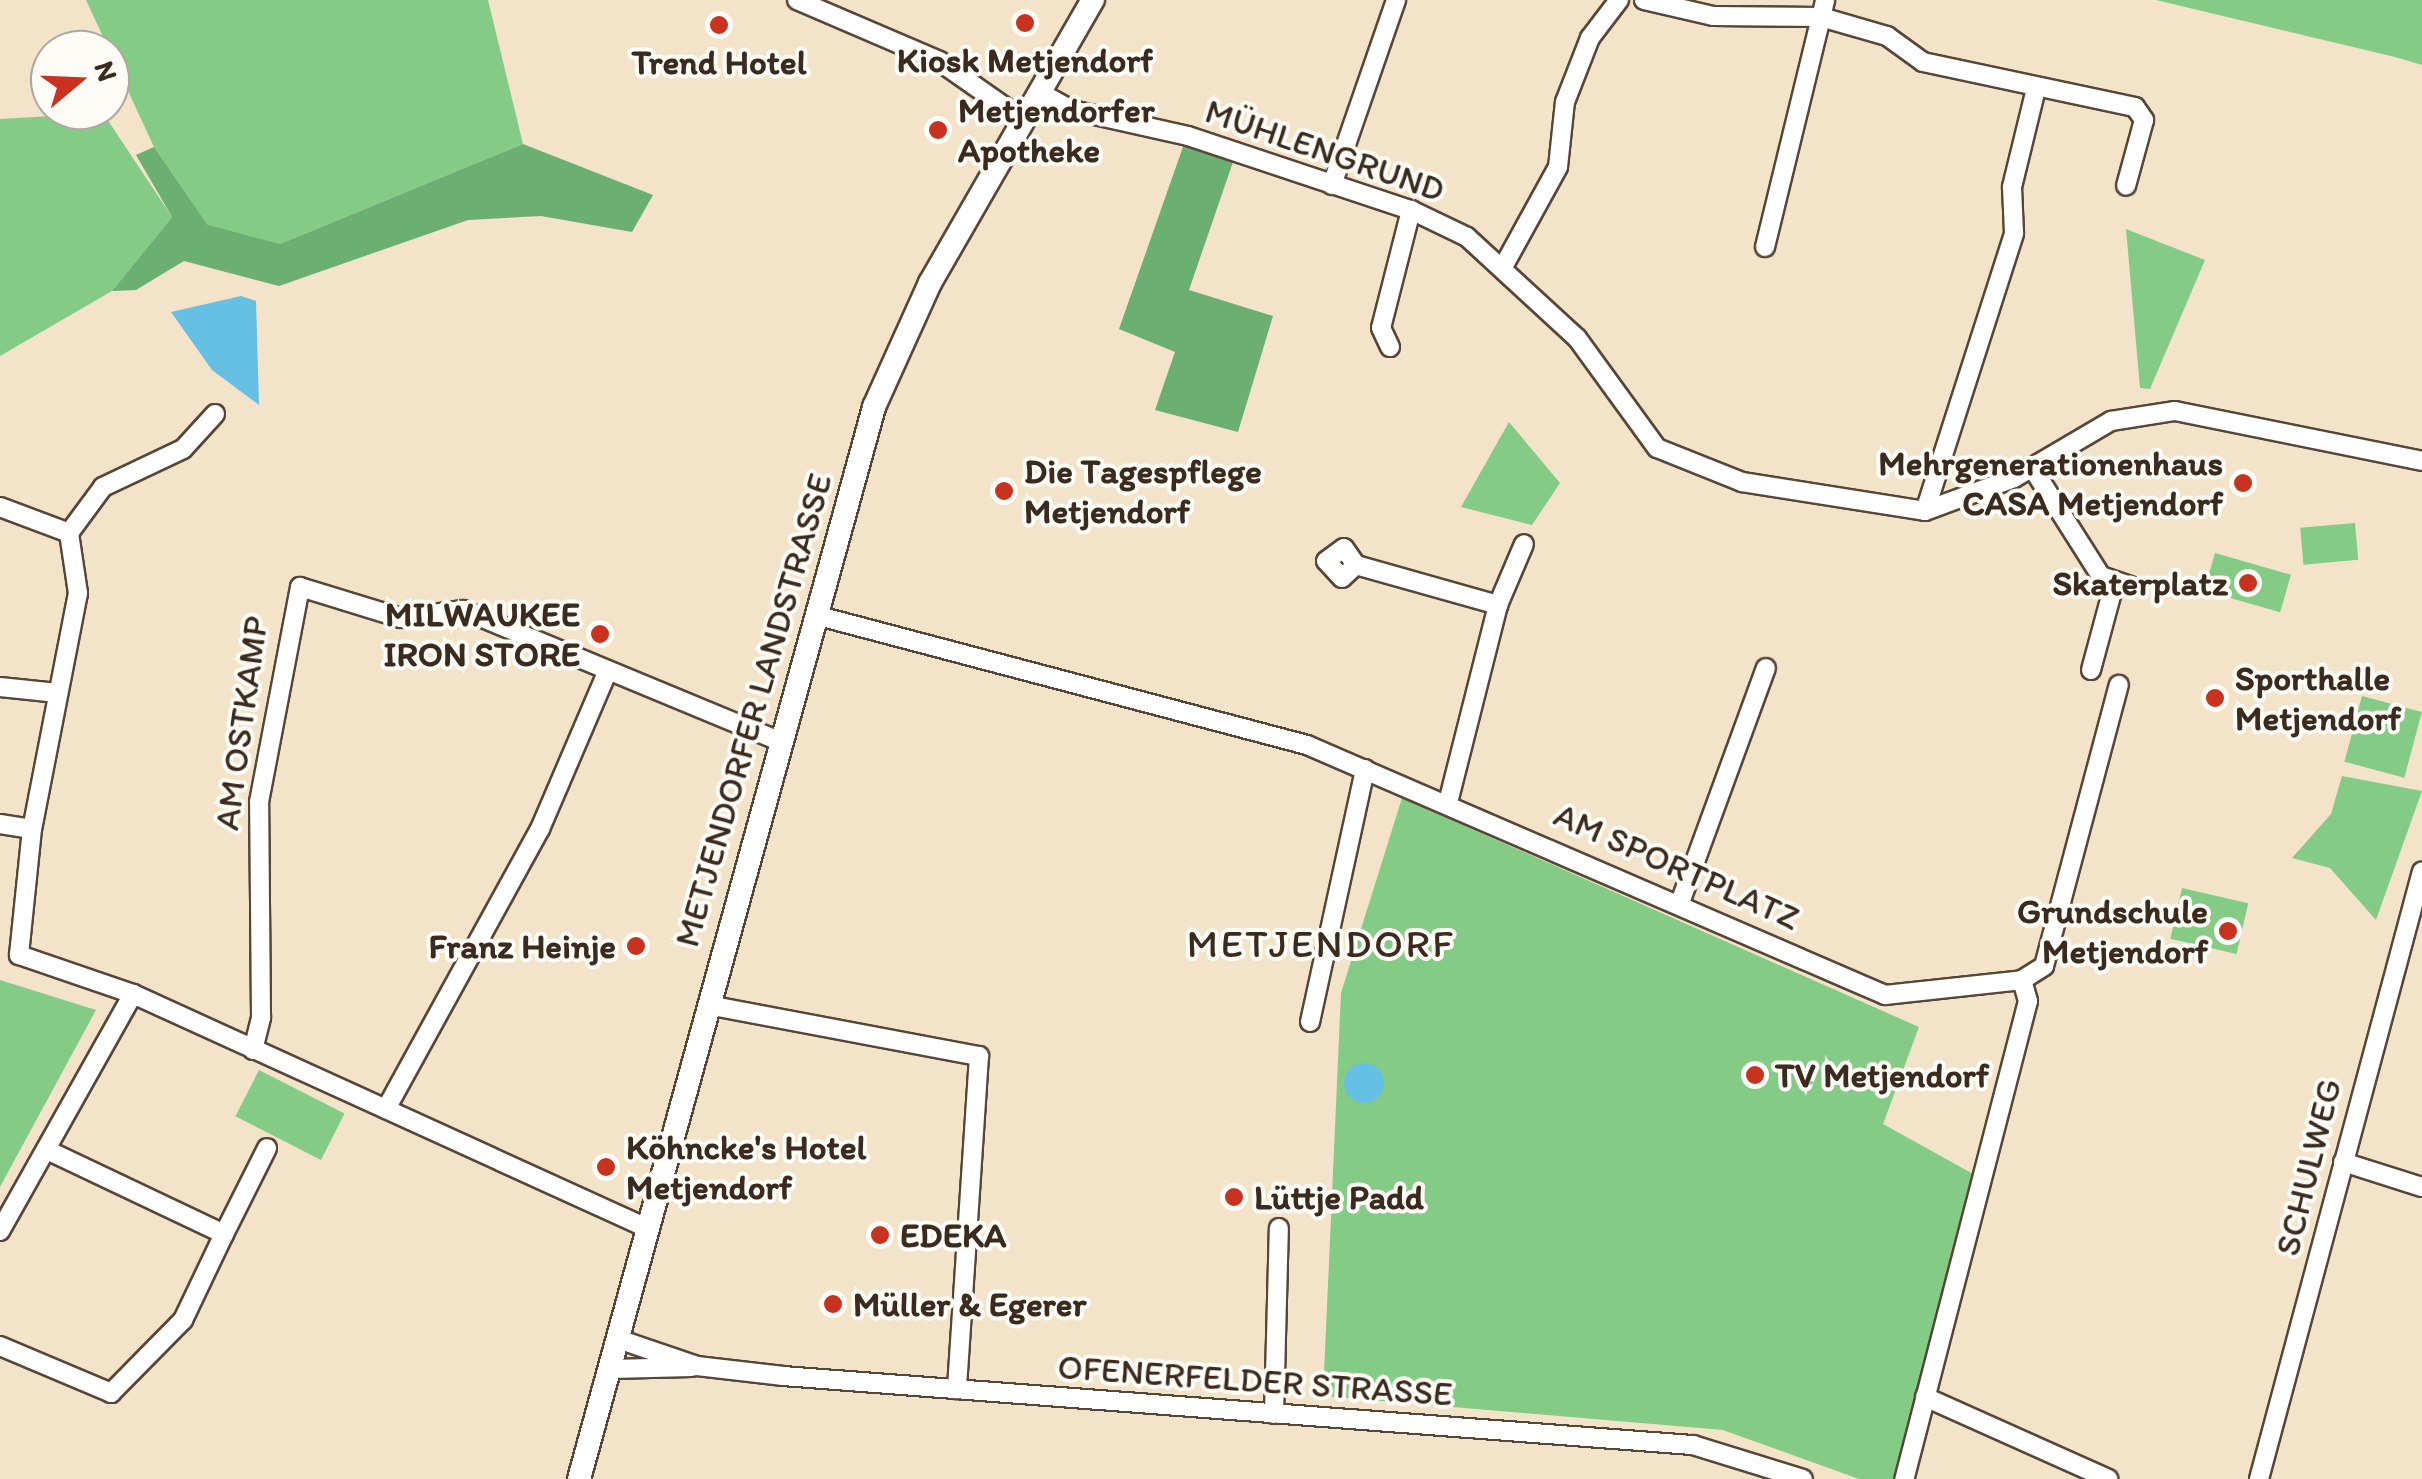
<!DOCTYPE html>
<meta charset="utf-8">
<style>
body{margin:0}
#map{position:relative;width:2422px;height:1479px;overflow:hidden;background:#f3e3c9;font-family:Itim,sans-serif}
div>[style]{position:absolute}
.green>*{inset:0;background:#84cb86;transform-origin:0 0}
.forest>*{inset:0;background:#6baf73}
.water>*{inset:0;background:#66c0e4}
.round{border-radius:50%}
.roads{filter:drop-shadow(2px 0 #574638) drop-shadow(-2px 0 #574638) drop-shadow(0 2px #574638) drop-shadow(0 -2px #574638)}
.minor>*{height:18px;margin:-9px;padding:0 9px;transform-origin:9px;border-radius:9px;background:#fff}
.major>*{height:22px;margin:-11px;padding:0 11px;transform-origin:11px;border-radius:11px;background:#fff}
.dots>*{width:28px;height:28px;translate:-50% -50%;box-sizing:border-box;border:5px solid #fdfcf7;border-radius:50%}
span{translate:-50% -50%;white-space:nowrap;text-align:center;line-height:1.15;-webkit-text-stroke:8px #fdfcf7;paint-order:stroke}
.poi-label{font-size:35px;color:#3b2a1e;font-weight:700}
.left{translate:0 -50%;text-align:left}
.right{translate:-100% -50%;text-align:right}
.street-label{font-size:35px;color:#3b2a1e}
.quarter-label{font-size:40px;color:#3b2a1e;letter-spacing:2.5px}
.north{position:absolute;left:30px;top:30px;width:100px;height:100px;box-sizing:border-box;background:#fdfcf7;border:2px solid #afa8a0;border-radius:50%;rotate:71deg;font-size:28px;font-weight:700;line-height:40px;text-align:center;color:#3b2a1e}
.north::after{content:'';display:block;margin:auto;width:35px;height:45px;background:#c8321e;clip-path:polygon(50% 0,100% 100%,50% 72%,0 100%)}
</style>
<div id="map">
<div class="green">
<i style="clip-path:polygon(86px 0,488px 0,523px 144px,280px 244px,234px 238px,208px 225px,154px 147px)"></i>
<i style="clip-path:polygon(2156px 0,2422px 0,2422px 65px,2395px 57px)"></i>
<i style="clip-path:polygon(103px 113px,172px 217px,112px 291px,0 356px,0 119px)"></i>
<i style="clip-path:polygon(2126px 229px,2205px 260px,2150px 389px,2140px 388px)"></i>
<i style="clip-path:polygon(1509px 422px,1560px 483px,1532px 525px,1461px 507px)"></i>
<i style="left:2355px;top:523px;width:37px;height:55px;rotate:85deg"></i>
<i style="left:2215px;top:553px;width:79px;height:39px;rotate:16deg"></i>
<i style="left:2362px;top:696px;width:62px;height:68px;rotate:15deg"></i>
<i style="clip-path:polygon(2342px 776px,2422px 791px,2376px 920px,2330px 868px,2292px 858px,2331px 814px)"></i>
<i style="clip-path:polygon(1402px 798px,1919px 1027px,1883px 1124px,1975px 1175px,1894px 1479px,1859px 1479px,1723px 1430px,1323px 1396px,1341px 993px)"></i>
<i style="left:2182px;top:888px;width:68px;height:52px;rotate:13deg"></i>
<i style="clip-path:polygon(0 980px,96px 1010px,0 1187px)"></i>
<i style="left:259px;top:1070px;width:96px;height:52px;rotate:27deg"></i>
</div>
<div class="forest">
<i style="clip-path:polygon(523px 144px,653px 195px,632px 232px,541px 216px,468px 220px,279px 286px,184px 261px,136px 290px,112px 291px,172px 217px,136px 155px,154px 147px,208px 225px,280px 244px)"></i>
<i style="clip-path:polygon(1184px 144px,1233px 162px,1189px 290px,1273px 316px,1238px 432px,1155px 410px,1175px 352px,1119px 329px)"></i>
</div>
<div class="water">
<i style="clip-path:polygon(241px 296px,256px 301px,259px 405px,212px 370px,171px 312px)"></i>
<i class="round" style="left:1344px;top:1063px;width:40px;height:40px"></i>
</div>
<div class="roads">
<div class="minor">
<i style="left:797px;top:0;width:155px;rotate:23.2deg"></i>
<i style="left:939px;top:61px;width:101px;rotate:34.9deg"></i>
<i style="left:1644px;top:0;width:71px;rotate:13.1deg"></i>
<i style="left:1713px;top:16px;width:108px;rotate:0.5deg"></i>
<i style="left:1821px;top:17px;width:69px;rotate:16.1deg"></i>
<i style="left:1887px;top:36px;width:44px;rotate:35.8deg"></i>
<i style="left:1923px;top:62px;width:217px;rotate:12deg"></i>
<i style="left:2135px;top:107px;width:16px;rotate:55deg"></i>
<i style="left:2144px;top:120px;width:68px;rotate:105.3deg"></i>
<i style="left:1039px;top:92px;width:38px;rotate:29deg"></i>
<i style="left:1072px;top:110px;width:119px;rotate:12.6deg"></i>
<i style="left:1188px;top:136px;width:235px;rotate:18.4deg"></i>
<i style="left:1411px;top:210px;width:62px;rotate:25.7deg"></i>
<i style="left:1467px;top:237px;width:149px;rotate:42.6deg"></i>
<i style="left:1577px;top:338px;width:136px;rotate:54deg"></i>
<i style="left:1657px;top:448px;width:92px;rotate:21.8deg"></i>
<i style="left:1742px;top:482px;width:185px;rotate:9deg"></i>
<i style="left:1925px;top:511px;width:95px;rotate:-20.3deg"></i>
<i style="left:2014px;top:478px;width:113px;rotate:-30.4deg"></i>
<i style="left:2111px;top:421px;width:65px;rotate:-8.9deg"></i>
<i style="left:2175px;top:411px;width:252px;rotate:11.4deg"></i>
<i style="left:1332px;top:185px;width:196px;rotate:-70.9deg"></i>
<i style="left:1765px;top:247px;width:254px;rotate:-76.3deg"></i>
<i style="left:1503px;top:267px;width:114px;rotate:-61.2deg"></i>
<i style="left:1558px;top:167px;width:65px;rotate:-83.9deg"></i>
<i style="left:1565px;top:102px;width:69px;rotate:-68.7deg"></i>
<i style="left:1590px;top:38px;width:48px;rotate:-52.7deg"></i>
<i style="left:1390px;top:347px;width:21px;rotate:-115deg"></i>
<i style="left:1381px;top:328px;width:122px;rotate:-75.7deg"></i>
<i style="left:215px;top:414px;width:47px;rotate:132.4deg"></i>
<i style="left:183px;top:449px;width:89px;rotate:154.6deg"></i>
<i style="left:103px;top:487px;width:57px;rotate:126.5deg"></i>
<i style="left:69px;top:533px;width:61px;rotate:81.5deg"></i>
<i style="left:78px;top:593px;width:240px;rotate:101deg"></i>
<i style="left:32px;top:829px;width:127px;rotate:95.9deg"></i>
<i style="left:19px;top:955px;width:120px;rotate:18.9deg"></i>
<i style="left:133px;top:994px;width:565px;rotate:24.48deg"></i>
<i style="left:2033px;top:469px;width:127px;rotate:57.6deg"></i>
<i style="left:2101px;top:576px;width:31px;rotate:19deg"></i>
<i style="left:0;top:507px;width:74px;rotate:20.6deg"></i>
<i style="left:1925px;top:511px;width:292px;rotate:-72.2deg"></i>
<i style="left:2014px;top:233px;width:46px;rotate:-92.5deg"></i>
<i style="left:2012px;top:187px;width:97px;rotate:-76.3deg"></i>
<i style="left:1356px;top:565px;width:19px;rotate:137deg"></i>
<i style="left:1342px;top:578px;width:23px;rotate:-133deg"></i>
<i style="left:1326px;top:561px;width:22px;rotate:-36deg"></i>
<i style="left:1344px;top:548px;width:21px;rotate:55deg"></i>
<i style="left:1356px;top:565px;width:148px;rotate:15.7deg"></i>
<i style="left:1498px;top:605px;width:204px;rotate:104.2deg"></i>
<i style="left:1498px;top:605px;width:66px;rotate:-66.9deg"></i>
<i style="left:815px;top:615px;width:509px;rotate:14.8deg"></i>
<i style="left:1307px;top:745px;width:630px;rotate:23.39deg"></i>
<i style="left:1885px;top:995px;width:138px;rotate:-6.2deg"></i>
<i style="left:2022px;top:980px;width:22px;rotate:74deg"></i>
<i style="left:2028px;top:1001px;width:494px;rotate:104.5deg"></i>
<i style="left:2091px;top:670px;width:92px;rotate:-74.9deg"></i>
<i style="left:0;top:687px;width:58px;rotate:5.9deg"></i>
<i style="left:0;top:824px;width:32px;rotate:9deg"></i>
<i style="left:1681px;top:900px;width:247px;rotate:-69.9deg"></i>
<i style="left:2022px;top:980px;width:26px;rotate:-32deg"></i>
<i style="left:2044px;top:966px;width:291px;rotate:-75.1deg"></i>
<i style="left:708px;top:1005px;width:276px;rotate:10.7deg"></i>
<i style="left:979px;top:1056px;width:334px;rotate:93.8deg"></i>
<i style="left:1310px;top:1022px;width:259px;rotate:-77.7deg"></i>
<i style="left:253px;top:1050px;width:34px;rotate:-76deg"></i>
<i style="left:261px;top:1017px;width:215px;rotate:-90.5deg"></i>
<i style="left:259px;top:802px;width:219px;rotate:-79.2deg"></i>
<i style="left:300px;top:587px;width:106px;rotate:17.1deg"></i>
<i style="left:401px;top:618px;width:63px;rotate:-7.4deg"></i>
<i style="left:463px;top:610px;width:343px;rotate:22.5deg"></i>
<i style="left:386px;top:1109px;width:320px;rotate:-61.2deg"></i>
<i style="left:540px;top:829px;width:168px;rotate:-66.8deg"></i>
<i style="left:2343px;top:1162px;width:83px;rotate:17.6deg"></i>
<i style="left:0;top:1231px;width:272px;rotate:-60.7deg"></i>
<i style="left:224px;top:1234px;width:96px;rotate:-63.4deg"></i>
<i style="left:618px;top:1339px;width:83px;rotate:18.9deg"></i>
<i style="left:697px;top:1366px;width:87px;rotate:6.6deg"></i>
<i style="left:783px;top:1376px;width:913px;rotate:4.34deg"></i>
<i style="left:1693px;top:1445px;width:115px;rotate:17.2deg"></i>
<i style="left:0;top:1346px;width:121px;rotate:22.9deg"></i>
<i style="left:111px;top:1393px;width:103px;rotate:-45.4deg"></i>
<i style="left:183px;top:1320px;width:95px;rotate:-64.5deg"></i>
<i style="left:224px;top:1234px;width:196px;rotate:-154.6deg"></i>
<i style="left:611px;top:1369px;width:81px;rotate:-1.4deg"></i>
<i style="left:1925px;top:1397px;width:201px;rotate:24.1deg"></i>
<i style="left:1274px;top:1414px;width:186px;rotate:-88.5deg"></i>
<i style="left:2259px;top:1479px;width:629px;rotate:-74.99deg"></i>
</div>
<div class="major">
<i style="left:579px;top:1479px;width:1112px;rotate:-74.61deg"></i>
<i style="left:874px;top:407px;width:136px;rotate:-65.7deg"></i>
<i style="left:930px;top:283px;width:327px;rotate:-60.1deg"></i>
</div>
</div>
<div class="dots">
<i style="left:1025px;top:23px;background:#c8321e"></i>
<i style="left:719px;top:25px;background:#c8321e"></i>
<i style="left:938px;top:130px;background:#c8321e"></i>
<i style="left:2243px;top:483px;background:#c8321e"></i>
<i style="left:1004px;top:491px;background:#c8321e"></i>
<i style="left:2248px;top:583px;background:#c8321e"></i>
<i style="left:600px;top:634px;background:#c8321e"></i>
<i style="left:2215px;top:698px;background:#c8321e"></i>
<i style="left:2228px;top:931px;background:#c8321e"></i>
<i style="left:636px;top:946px;background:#c8321e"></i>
<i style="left:1755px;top:1075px;background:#c8321e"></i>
<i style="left:606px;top:1167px;background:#c8321e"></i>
<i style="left:1234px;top:1197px;background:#c8321e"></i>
<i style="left:880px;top:1235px;background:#c8321e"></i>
<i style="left:833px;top:1304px;background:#c8321e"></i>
</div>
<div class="poi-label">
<span style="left:1025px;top:60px">Kiosk Metjendorf</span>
<span style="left:719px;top:62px">Trend Hotel</span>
<span class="left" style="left:958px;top:130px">Metjendorfer<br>Apotheke</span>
<span class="right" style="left:2223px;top:483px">Mehrgenerationenhaus<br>CASA Metjendorf</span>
<span class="left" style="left:1024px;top:491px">Die Tagespflege<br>Metjendorf</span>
<span class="right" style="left:2228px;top:583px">Skaterplatz</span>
<span class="right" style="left:580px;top:634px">MILWAUKEE<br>IRON STORE</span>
<span class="left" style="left:2235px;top:698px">Sporthalle<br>Metjendorf</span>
<span class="right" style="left:2208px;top:931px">Grundschule<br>Metjendorf</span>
<span class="right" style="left:616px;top:946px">Franz Heinje</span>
<span class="left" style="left:1775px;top:1075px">TV Metjendorf</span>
<span class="left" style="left:626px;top:1167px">Köhncke's Hotel<br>Metjendorf</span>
<span class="left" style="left:1254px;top:1197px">Lüttje Padd</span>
<span class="left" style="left:900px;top:1235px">EDEKA</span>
<span class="left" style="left:853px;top:1304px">Müller &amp; Egerer</span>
</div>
<div class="street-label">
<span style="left:1325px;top:150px;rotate:19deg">MÜHLENGRUND</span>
<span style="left:753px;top:710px;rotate:-74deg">METJENDORFER LANDSTRASSE</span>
<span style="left:241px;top:723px;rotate:-82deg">AM OSTKAMP</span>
<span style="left:1677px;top:866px;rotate:24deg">AM SPORTPLATZ</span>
<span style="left:2308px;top:1167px;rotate:-76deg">SCHULWEG</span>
<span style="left:1255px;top:1380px;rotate:4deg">OFENERFELDER STRASSE</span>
</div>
<div class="quarter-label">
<span style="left:1321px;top:943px">METJENDORF</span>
</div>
<div class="north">N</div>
</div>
